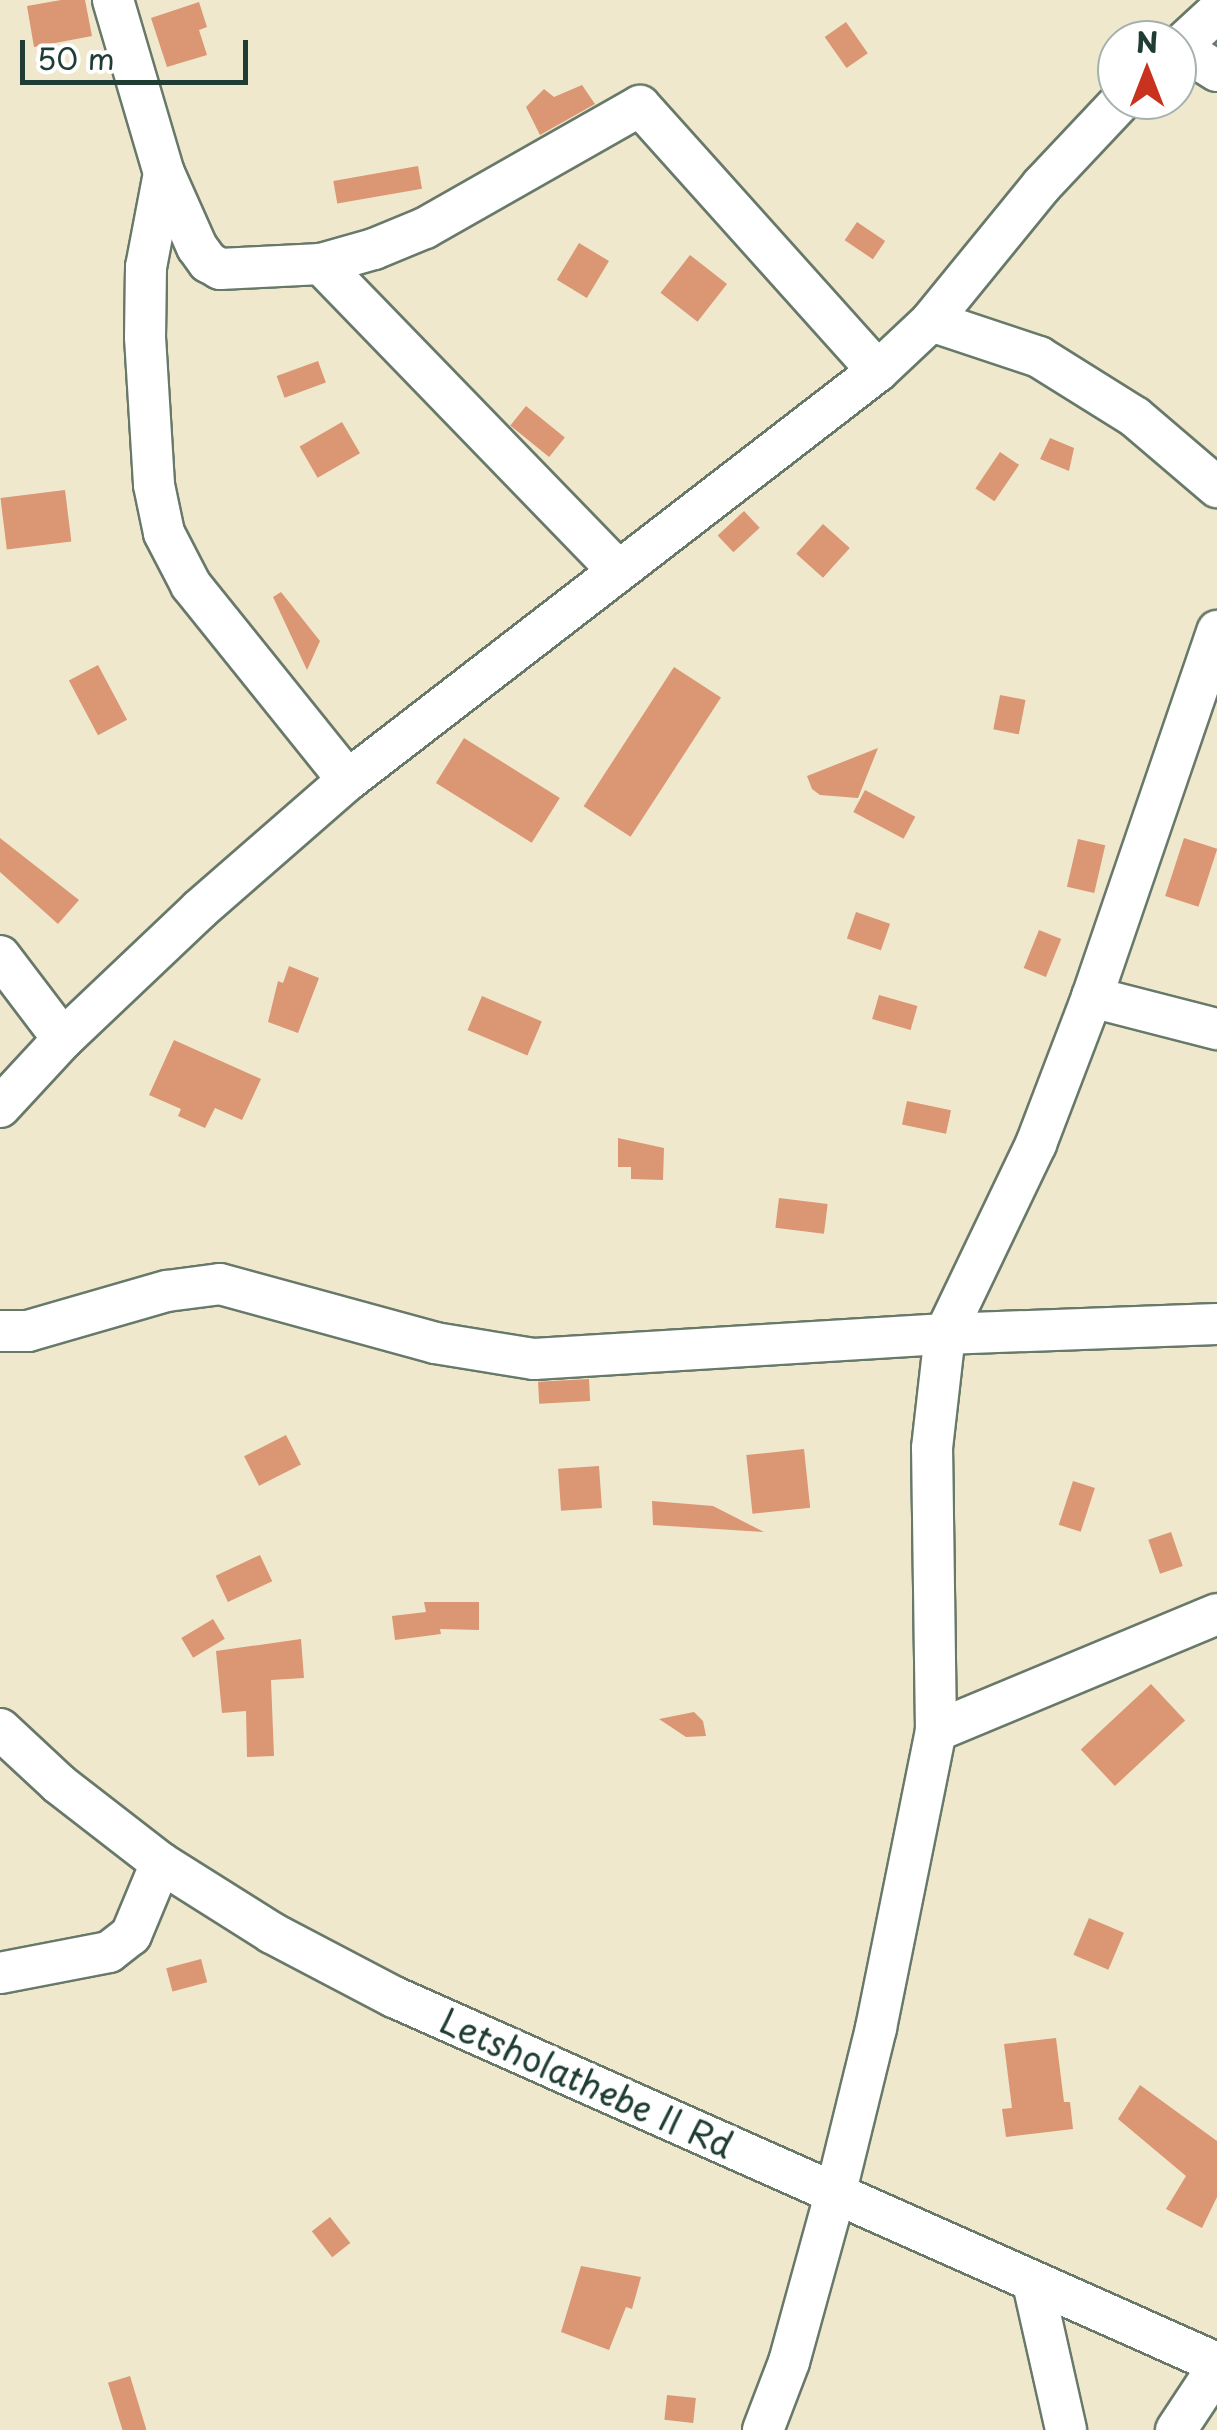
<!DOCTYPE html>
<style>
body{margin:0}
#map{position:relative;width:1217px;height:2430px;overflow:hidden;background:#efe8cd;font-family:"Playpen Sans",sans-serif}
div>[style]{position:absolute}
.building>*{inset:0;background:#db9674;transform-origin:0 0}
.roads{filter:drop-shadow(2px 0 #68796a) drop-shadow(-2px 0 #68796a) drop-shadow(0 2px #68796a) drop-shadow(0 -2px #68796a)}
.minor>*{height:40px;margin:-20px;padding:0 20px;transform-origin:20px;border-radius:20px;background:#fff}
span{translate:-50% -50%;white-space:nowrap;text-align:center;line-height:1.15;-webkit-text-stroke:10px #fff;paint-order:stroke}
.street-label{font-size:35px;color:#1f3d34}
.north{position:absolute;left:1097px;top:20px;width:100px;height:100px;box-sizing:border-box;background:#fff;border:2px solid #a5b1ae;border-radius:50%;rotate:0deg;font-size:28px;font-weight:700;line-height:40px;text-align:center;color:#1f3d34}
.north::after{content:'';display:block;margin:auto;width:35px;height:45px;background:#c8321e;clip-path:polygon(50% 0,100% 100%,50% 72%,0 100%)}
.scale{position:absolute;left:20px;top:40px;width:228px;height:45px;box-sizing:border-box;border:5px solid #1f3d34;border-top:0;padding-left:12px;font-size:30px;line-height:35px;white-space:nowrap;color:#1f3d34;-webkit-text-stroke:8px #fff;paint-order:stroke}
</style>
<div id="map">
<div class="building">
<i style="clip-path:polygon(61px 0,85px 0,92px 36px,34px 47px,27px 6px)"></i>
<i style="clip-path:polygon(199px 2px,207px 27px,199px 30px,207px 55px,167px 67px,151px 18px)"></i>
<i style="left:846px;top:22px;width:38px;height:26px;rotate:55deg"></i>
<i style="clip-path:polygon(582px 85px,595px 104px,540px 135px,526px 107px,544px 89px,554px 97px)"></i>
<i style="left:418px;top:166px;width:23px;height:86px;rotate:80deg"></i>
<i style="left:857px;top:222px;width:34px;height:22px;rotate:34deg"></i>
<i style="left:579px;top:243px;width:35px;height:43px;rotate:31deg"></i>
<i style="left:690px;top:255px;width:47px;height:48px;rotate:38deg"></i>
<i style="left:318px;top:361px;width:23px;height:44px;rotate:70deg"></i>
<i style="left:526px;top:406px;width:50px;height:25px;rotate:39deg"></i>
<i style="left:342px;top:422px;width:36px;height:49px;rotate:60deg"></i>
<i style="clip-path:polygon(1050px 438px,1074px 448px,1069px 471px,1040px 459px)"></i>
<i style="left:1000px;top:452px;width:23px;height:44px;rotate:34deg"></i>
<i style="left:65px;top:490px;width:52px;height:65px;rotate:83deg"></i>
<i style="left:744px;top:511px;width:23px;height:36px;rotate:47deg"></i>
<i style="left:823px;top:524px;width:36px;height:40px;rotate:42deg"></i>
<i style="clip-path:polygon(281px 592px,320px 641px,307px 670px,273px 597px)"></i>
<i style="left:98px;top:665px;width:62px;height:33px;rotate:62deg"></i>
<i style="left:674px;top:667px;width:56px;height:166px;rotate:33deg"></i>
<i style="left:1000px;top:695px;width:26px;height:35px;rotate:11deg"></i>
<i style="left:464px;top:738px;width:113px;height:53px;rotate:32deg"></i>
<i style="clip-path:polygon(878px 748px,858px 798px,820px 795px,812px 789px,807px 776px)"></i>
<i style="left:865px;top:790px;width:57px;height:25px;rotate:28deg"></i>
<i style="clip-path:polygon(0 838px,79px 900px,58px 924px,0 872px)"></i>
<i style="left:1184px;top:838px;width:35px;height:61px;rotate:18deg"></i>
<i style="left:1078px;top:839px;width:28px;height:49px;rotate:13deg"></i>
<i style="left:856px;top:912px;width:36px;height:28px;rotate:19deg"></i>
<i style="left:1039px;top:930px;width:24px;height:41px;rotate:22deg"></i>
<i style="clip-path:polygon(289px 966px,319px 978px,298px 1033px,268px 1022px,278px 981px,283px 983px)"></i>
<i style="left:879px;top:995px;width:40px;height:25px;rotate:16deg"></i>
<i style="left:482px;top:996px;width:65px;height:37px;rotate:23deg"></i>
<i style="clip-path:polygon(174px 1040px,261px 1079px,242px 1120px,215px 1108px,205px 1128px,178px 1116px,181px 1109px,149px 1095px)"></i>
<i style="left:907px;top:1101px;width:45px;height:24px;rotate:12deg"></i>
<i style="clip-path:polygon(618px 1138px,664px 1148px,663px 1180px,631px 1179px,631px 1167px,618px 1167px)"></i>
<i style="left:779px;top:1198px;width:49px;height:30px;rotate:7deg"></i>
<i style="left:589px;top:1379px;width:22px;height:51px;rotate:87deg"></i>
<i style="left:286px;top:1435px;width:33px;height:47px;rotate:63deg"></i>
<i style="left:804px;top:1449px;width:59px;height:58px;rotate:84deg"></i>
<i style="left:599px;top:1466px;width:42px;height:41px;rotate:86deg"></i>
<i style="left:1073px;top:1481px;width:23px;height:46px;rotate:18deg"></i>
<i style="clip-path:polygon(652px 1501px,713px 1506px,764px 1532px,653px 1525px)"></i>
<i style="left:1171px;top:1532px;width:36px;height:24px;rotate:71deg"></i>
<i style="left:260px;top:1555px;width:29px;height:49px;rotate:65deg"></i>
<i style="clip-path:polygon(424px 1602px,479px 1602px,479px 1630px,440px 1629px,441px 1634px,395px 1640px,392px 1616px,426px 1612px)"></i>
<i style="left:213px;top:1619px;width:23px;height:37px;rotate:59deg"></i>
<i style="clip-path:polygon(301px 1639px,304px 1678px,271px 1680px,274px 1756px,247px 1757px,246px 1711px,222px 1713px,216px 1651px)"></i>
<i style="left:1151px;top:1684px;width:50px;height:96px;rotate:47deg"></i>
<i style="clip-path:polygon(694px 1712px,703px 1721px,706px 1736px,686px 1737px,659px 1719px)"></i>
<i style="left:1089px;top:1918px;width:38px;height:40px;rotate:23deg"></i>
<i style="left:201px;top:1959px;width:24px;height:36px;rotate:75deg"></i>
<i style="clip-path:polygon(1056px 2038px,1064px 2102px,1070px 2102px,1073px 2129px,1006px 2137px,1002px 2109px,1012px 2108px,1004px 2044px)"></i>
<i style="clip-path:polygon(1140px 2085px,1217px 2141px,1217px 2197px,1202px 2228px,1166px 2209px,1186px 2176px,1118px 2119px)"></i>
<i style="left:330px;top:2217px;width:33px;height:23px;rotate:52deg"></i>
<i style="clip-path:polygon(581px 2266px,641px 2277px,632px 2309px,626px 2307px,609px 2350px,561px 2332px)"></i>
<i style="left:130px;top:2376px;width:56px;height:23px;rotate:73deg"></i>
<i style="left:667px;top:2395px;width:29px;height:25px;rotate:6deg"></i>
</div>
<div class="roads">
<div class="minor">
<i style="left:113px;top:0;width:180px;rotate:73.6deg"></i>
<i style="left:164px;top:173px;width:81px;rotate:66deg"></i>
<i style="left:197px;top:247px;width:19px;rotate:54deg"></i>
<i style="left:208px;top:262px;width:14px;rotate:30deg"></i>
<i style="left:220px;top:269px;width:101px;rotate:-2.8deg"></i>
<i style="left:321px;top:264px;width:55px;rotate:-15.8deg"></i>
<i style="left:374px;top:249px;width:55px;rotate:-22.4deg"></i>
<i style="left:425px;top:228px;width:247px;rotate:-29.6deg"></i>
<i style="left:640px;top:106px;width:356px;rotate:48.1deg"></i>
<i style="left:1179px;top:47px;width:45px;rotate:32.3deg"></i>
<i style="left:1177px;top:49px;width:54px;rotate:-42.8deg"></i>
<i style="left:164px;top:173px;width:96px;rotate:100.8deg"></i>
<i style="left:146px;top:267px;width:70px;rotate:90.8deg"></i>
<i style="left:145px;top:337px;width:148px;rotate:86.5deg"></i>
<i style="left:154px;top:485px;width:49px;rotate:78.2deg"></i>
<i style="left:164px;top:533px;width:59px;rotate:62.6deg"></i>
<i style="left:191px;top:585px;width:250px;rotate:51.2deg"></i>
<i style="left:321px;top:264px;width:427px;rotate:45.9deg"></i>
<i style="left:931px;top:321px;width:114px;rotate:18.4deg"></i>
<i style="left:1039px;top:357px;width:113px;rotate:32deg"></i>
<i style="left:1135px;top:417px;width:108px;rotate:40.5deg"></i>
<i style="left:0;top:956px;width:104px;rotate:52.8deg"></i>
<i style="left:1092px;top:997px;width:129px;rotate:14.4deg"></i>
<i style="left:0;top:1107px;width:93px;rotate:-47.2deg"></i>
<i style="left:63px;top:1039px;width:189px;rotate:-43.5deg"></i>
<i style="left:200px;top:909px;width:196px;rotate:-41.1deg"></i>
<i style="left:348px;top:780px;width:669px;rotate:-37.66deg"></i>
<i style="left:878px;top:371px;width:73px;rotate:-43.3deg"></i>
<i style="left:931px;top:321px;width:176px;rotate:-50.8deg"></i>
<i style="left:1042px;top:185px;width:117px;rotate:-46.7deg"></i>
<i style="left:0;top:1331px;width:28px"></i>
<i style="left:28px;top:1331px;width:145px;rotate:-16.1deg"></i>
<i style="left:167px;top:1291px;width:53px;rotate:-7.5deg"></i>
<i style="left:220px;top:1284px;width:223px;rotate:15.3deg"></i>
<i style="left:435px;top:1343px;width:100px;rotate:9.2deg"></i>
<i style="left:534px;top:1359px;width:412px;rotate:-3.5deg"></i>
<i style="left:945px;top:1334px;width:272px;rotate:-2.1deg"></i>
<i style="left:0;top:1729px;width:81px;rotate:43deg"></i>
<i style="left:59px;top:1784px;width:129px;rotate:37.8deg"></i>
<i style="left:161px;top:1863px;width:131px;rotate:32.2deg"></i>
<i style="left:272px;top:1933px;width:138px;rotate:27.7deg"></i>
<i style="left:394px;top:1997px;width:901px;rotate:23.98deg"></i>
<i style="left:936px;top:1731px;width:304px;rotate:-22.6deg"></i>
<i style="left:0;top:1973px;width:111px;rotate:-10.9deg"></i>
<i style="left:109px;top:1952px;width:28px;rotate:-38deg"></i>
<i style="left:131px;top:1935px;width:78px;rotate:-67.4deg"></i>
<i style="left:1033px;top:2283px;width:151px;rotate:77.3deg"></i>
<i style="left:763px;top:2430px;width:73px;rotate:-69.1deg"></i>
<i style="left:789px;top:2362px;width:177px;rotate:-74.6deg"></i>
<i style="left:836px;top:2191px;width:168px;rotate:-76.2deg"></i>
<i style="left:876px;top:2028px;width:303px;rotate:-78.6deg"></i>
<i style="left:936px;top:1731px;width:283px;rotate:-90.8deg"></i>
<i style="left:932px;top:1448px;width:115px;rotate:-83.5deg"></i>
<i style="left:945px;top:1334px;width:211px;rotate:-64.4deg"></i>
<i style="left:1036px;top:1144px;width:157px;rotate:-69.1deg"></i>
<i style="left:1092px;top:997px;width:387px;rotate:-71.1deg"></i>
<i style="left:1176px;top:2430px;width:74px;rotate:-56.5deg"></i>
</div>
</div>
<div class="street-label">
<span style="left:587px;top:2082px;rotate:24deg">Letsholathebe II Rd</span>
</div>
<div class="north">N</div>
<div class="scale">50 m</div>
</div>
